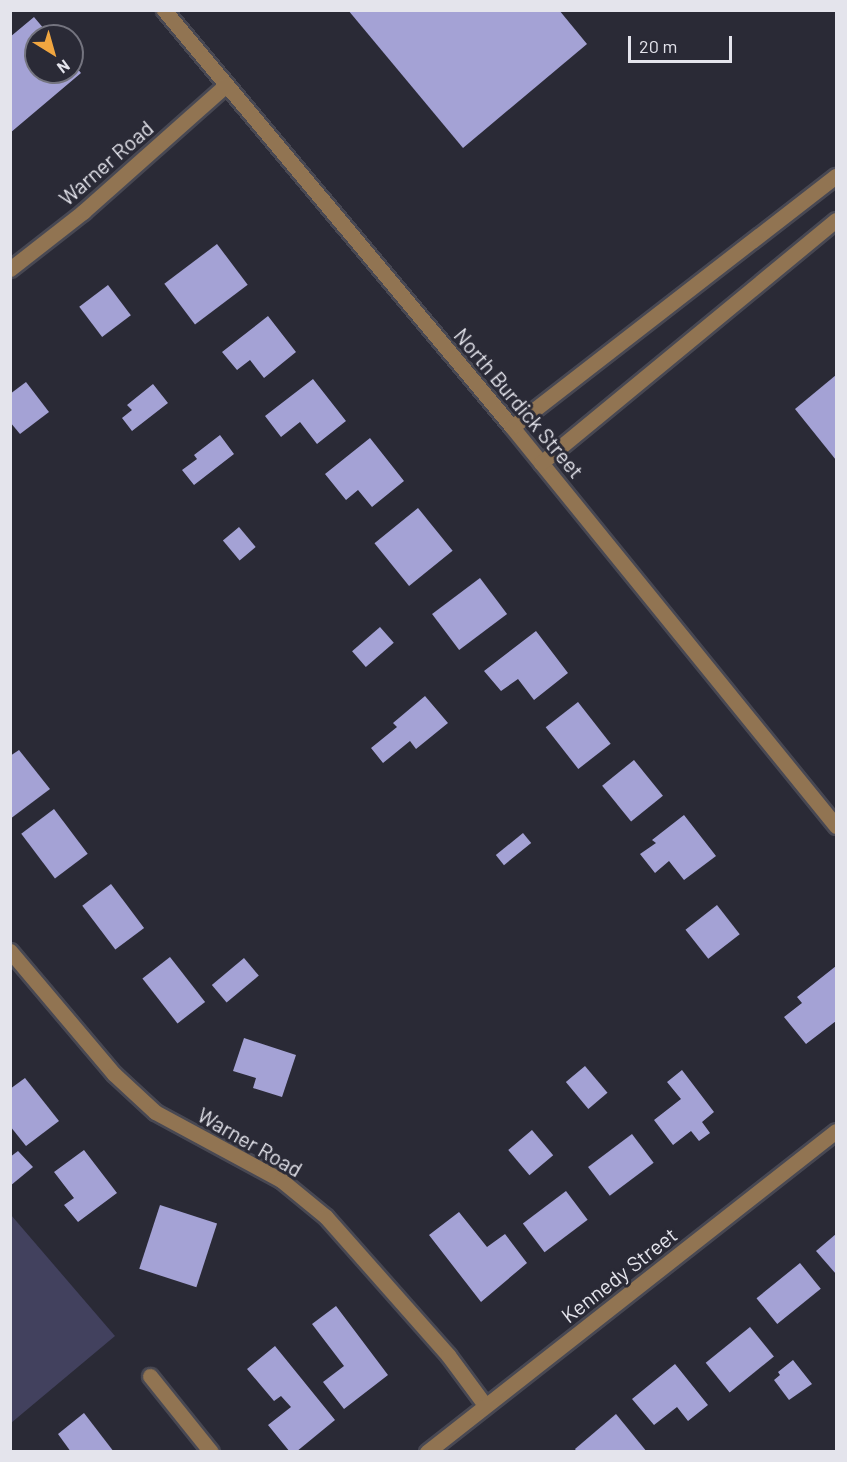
<!DOCTYPE html>
<style>
body{margin:0}
#map{position:relative;width:847px;height:1462px;overflow:hidden;background:#2a2a36;font-family:Barlow,sans-serif}
div>[style]{position:absolute}
.green>*{inset:0;background:#42415e}
.building>*{inset:0;background:#a4a2d5;transform-origin:0 0}
.roads{filter:drop-shadow(2px 0 #484853) drop-shadow(-2px 0 #484853) drop-shadow(0 2px #484853) drop-shadow(0 -2px #484853)}
.minor>*{height:15px;margin:-7.5px;padding:0 7.5px;transform-origin:7.5px;border-radius:7.5px;background:#917452}
span{translate:-50% -50%;white-space:nowrap;text-align:center;line-height:1.15;-webkit-text-stroke:6px #2a2a36;paint-order:stroke}
.street-label{font-size:21px;color:#e4e4ec}
.frame{position:absolute;inset:0;border:12px solid #e4e4ec;pointer-events:none}
.north{position:absolute;left:24px;top:24px;width:60px;height:60px;box-sizing:border-box;background:#2a2a36;border:2px solid #74747f;border-radius:50%;rotate:143deg;font-size:16px;font-weight:700;line-height:24px;text-align:center;color:#e4e4ec}
.north::after{content:'';display:block;margin:auto;width:21px;height:27px;background:#f1a640;clip-path:polygon(50% 0,100% 100%,50% 72%,0 100%)}
.scale{position:absolute;left:628px;top:36px;width:104px;height:27px;box-sizing:border-box;border:3px solid #e4e4ec;border-top:0;padding-left:8px;font-size:18px;line-height:21px;white-space:nowrap;color:#e4e4ec;-webkit-text-stroke:4px #2a2a36;paint-order:stroke}
</style>
<div id="map">
<div class="green">
<i style="clip-path:polygon(11px 1215px,115px 1336px,11px 1423px,10px 1423px)"></i>
</div>
<div class="building">
<i style="clip-path:polygon(348px 10px,559px 10px,587px 44px,463px 148px)"></i>
<i style="clip-path:polygon(34px 17px,50px 36px,36px 36px,36px 72px,72px 72px,72px 62px,81px 73px,10px 133px,10px 37px)"></i>
<i style="left:217px;top:244px;width:51px;height:66px;rotate:53deg"></i>
<i style="left:108px;top:285px;width:38px;height:36px;rotate:53deg"></i>
<i style="clip-path:polygon(268px 316px,296px 352px,264px 378px,250px 360px,237px 370px,222px 352px)"></i>
<i style="clip-path:polygon(836px 375px,836px 460px,795px 409px)"></i>
<i style="clip-path:polygon(313px 379px,346px 421px,317px 444px,300px 422px,281px 437px,265px 416px)"></i>
<i style="clip-path:polygon(26px 382px,49px 412px,20px 434px,10px 422px,10px 394px)"></i>
<i style="clip-path:polygon(153px 384px,168px 403px,132px 431px,122px 418px,132px 410px,127px 405px)"></i>
<i style="clip-path:polygon(220px 435px,234px 454px,194px 485px,182px 470px,197px 459px,194px 455px)"></i>
<i style="clip-path:polygon(370px 438px,404px 481px,372px 507px,358px 490px,346px 500px,325px 474px)"></i>
<i style="left:418px;top:508px;width:55px;height:56px;rotate:51deg"></i>
<i style="left:239px;top:527px;width:26px;height:21px;rotate:50deg"></i>
<i style="left:480px;top:578px;width:45px;height:60px;rotate:53deg"></i>
<i style="left:380px;top:627px;width:21px;height:37px;rotate:49deg"></i>
<i style="clip-path:polygon(536px 631px,568px 673px,534px 700px,518px 679px,501px 691px,484px 671px)"></i>
<i style="clip-path:polygon(425px 696px,448px 723px,416px 749px,410px 741px,383px 763px,371px 748px,397px 727px,393px 723px)"></i>
<i style="left:578px;top:702px;width:53px;height:41px;rotate:52deg"></i>
<i style="clip-path:polygon(19px 750px,50px 789px,10px 819px,10px 756px)"></i>
<i style="left:634px;top:760px;width:46px;height:41px;rotate:51deg"></i>
<i style="left:54px;top:809px;width:56px;height:41px;rotate:53deg"></i>
<i style="clip-path:polygon(684px 815px,716px 856px,684px 880px,669px 861px,655px 873px,640px 854px,656px 843px,652px 840px)"></i>
<i style="left:523px;top:833px;width:13px;height:35px;rotate:51deg"></i>
<i style="left:111px;top:884px;width:55px;height:36px;rotate:53deg"></i>
<i style="left:717px;top:905px;width:37px;height:40px;rotate:52deg"></i>
<i style="left:170px;top:957px;width:57px;height:35px;rotate:52deg"></i>
<i style="left:244px;top:958px;width:23px;height:42px;rotate:50deg"></i>
<i style="clip-path:polygon(836px 966px,836px 1021px,806px 1044px,784px 1017px,802px 1003px,797px 997px)"></i>
<i style="clip-path:polygon(244px 1038px,296px 1055px,282px 1097px,253px 1088px,256px 1078px,233px 1071px)"></i>
<i style="left:585px;top:1066px;width:35px;height:25px;rotate:50deg"></i>
<i style="clip-path:polygon(682px 1070px,714px 1112px,702px 1122px,710px 1133px,699px 1141px,691px 1131px,673px 1145px,654px 1120px,681px 1099px,667px 1082px)"></i>
<i style="clip-path:polygon(25px 1078px,59px 1121px,26px 1146px,10px 1126px,10px 1089px)"></i>
<i style="left:532px;top:1130px;width:33px;height:31px;rotate:50deg"></i>
<i style="left:632px;top:1134px;width:36px;height:55px;rotate:53deg"></i>
<i style="clip-path:polygon(84px 1150px,117px 1193px,78px 1222px,64px 1205px,74px 1198px,54px 1172px)"></i>
<i style="clip-path:polygon(18px 1151px,33px 1167px,10px 1186px,10px 1157px)"></i>
<i style="left:566px;top:1191px;width:36px;height:54px;rotate:53deg"></i>
<i style="left:160px;top:1205px;width:60px;height:67px;rotate:18deg"></i>
<i style="clip-path:polygon(459px 1212px,487px 1247px,505px 1234px,527px 1263px,481px 1302px,429px 1235px)"></i>
<i style="clip-path:polygon(836px 1234px,836px 1274px,816px 1251px)"></i>
<i style="left:800px;top:1263px;width:33px;height:56px;rotate:51deg"></i>
<i style="clip-path:polygon(336px 1306px,388px 1375px,344px 1409px,323px 1382px,344px 1366px,312px 1324px)"></i>
<i style="left:750px;top:1327px;width:38px;height:57px;rotate:51deg"></i>
<i style="clip-path:polygon(275px 1346px,335px 1420px,296px 1452px,290px 1452px,268px 1425px,291px 1407px,281px 1396px,274px 1401px,247px 1369px)"></i>
<i style="clip-path:polygon(793px 1360px,812px 1384px,789px 1400px,774px 1380px,780px 1375px,778px 1372px)"></i>
<i style="clip-path:polygon(675px 1364px,708px 1405px,688px 1421px,677px 1407px,654px 1425px,632px 1399px)"></i>
<i style="clip-path:polygon(84px 1413px,114px 1452px,71px 1452px,58px 1434px)"></i>
<i style="clip-path:polygon(616px 1414px,647px 1452px,577px 1452px,575px 1449px)"></i>
</div>
<div class="roads">
<div class="minor">
<i style="left:164px;top:10px;width:543px;rotate:50.15deg"></i>
<i style="left:512px;top:427px;width:514px;rotate:50.92deg"></i>
<i style="left:10px;top:269px;width:93px;rotate:-38deg"></i>
<i style="left:83px;top:212px;width:191px;rotate:-41.6deg"></i>
<i style="left:512px;top:427px;width:410px;rotate:-37.8deg"></i>
<i style="left:541px;top:463px;width:382px;rotate:-39.5deg"></i>
<i style="left:10px;top:951px;width:161px;rotate:49.8deg"></i>
<i style="left:114px;top:1074px;width:56px;rotate:42.8deg"></i>
<i style="left:155px;top:1112px;width:143px;rotate:28.4deg"></i>
<i style="left:281px;top:1180px;width:58px;rotate:39.4deg"></i>
<i style="left:326px;top:1217px;width:184px;rotate:48.5deg"></i>
<i style="left:448px;top:1355px;width:62px;rotate:53.5deg"></i>
<i style="left:150px;top:1376px;width:97px;rotate:51.2deg"></i>
<i style="left:427px;top:1452px;width:520px;rotate:-38.13deg"></i>
</div>
</div>
<div class="street-label">
<span style="left:106px;top:163px;rotate:-41deg">Warner Road</span>
<span style="left:519px;top:403px;rotate:50deg">North Burdick Street</span>
<span style="left:250px;top:1142px;rotate:30deg">Warner Road</span>
<span style="left:619px;top:1275px;rotate:-38deg">Kennedy Street</span>
</div>
<div class="frame"></div>
<div class="north">N</div>
<div class="scale">20 m</div>
</div>
